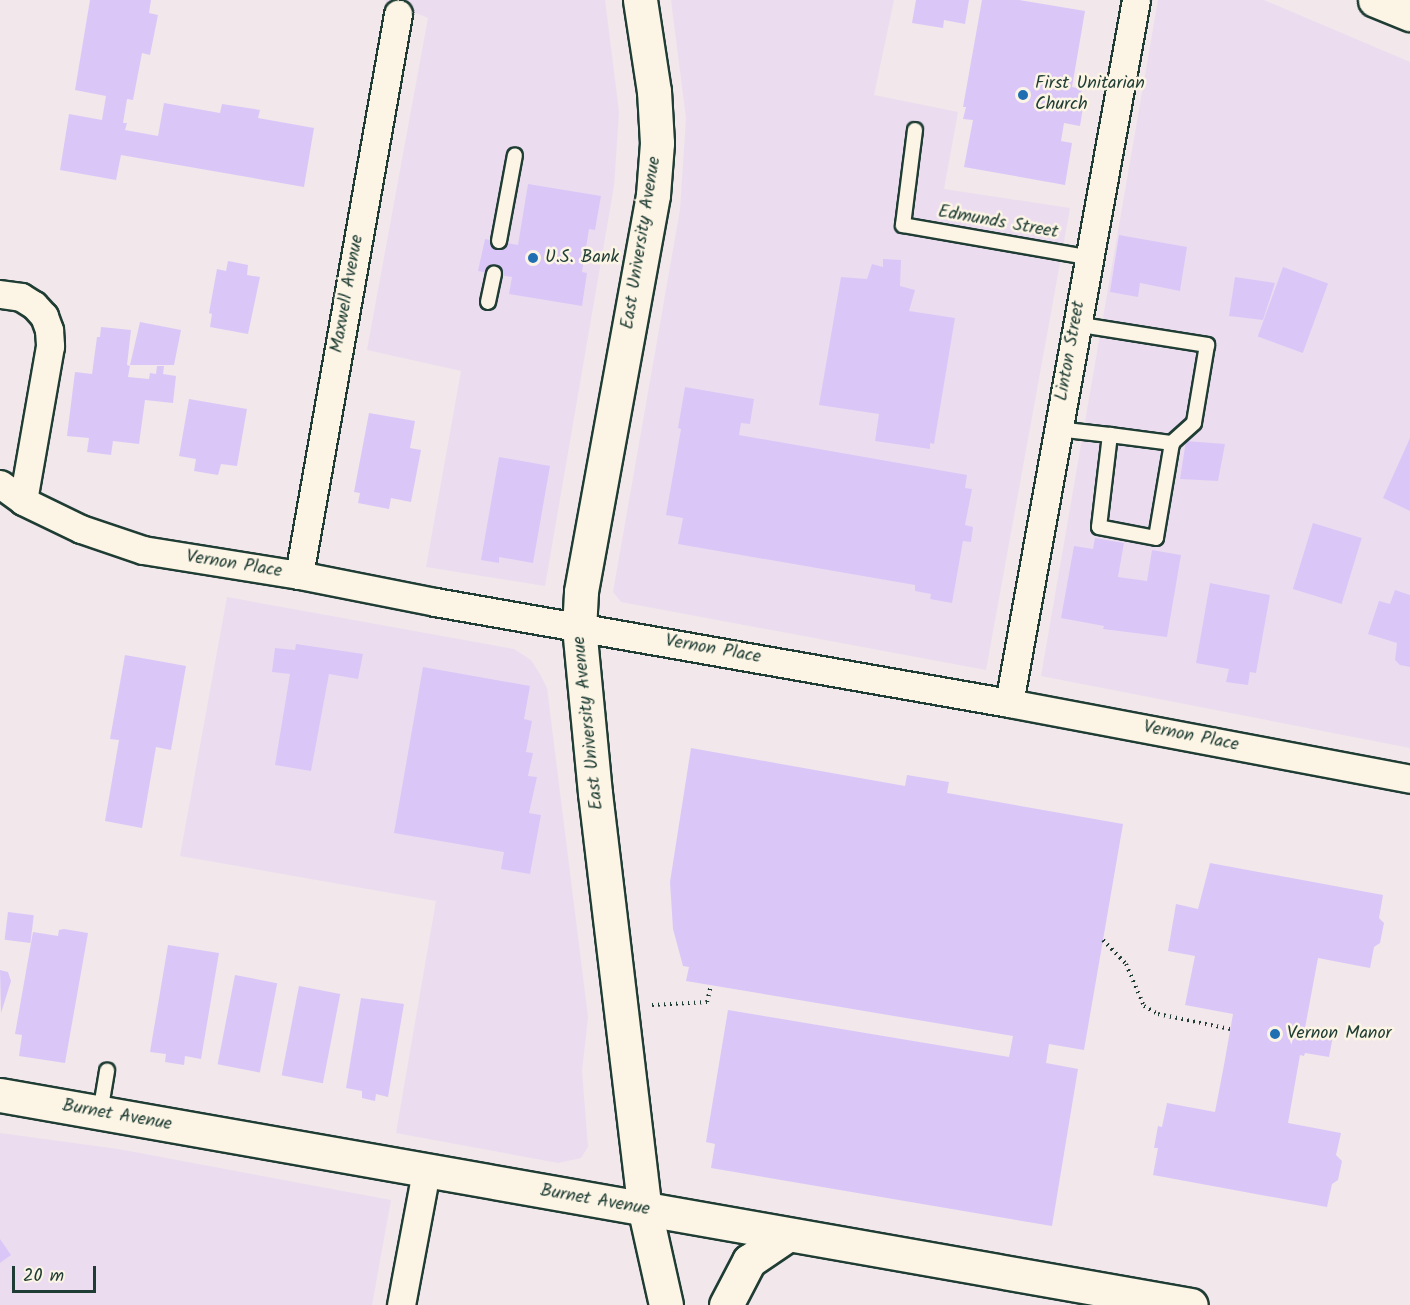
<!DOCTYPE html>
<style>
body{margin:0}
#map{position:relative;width:1410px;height:1305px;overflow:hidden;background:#f2e7eb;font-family:Kalam,sans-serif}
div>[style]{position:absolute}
.built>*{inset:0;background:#ebddef}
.building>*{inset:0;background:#dac7f8;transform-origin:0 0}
.path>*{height:4px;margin-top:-2px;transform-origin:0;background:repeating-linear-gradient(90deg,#1f3d34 0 1.5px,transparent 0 6px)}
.roads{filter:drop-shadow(2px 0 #1f3d34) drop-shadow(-2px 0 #1f3d34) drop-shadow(0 2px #1f3d34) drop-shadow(0 -2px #1f3d34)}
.lane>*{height:14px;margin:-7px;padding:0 7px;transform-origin:7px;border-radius:7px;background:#fcf5e5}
.street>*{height:27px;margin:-13.5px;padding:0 13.5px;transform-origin:13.5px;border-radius:13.5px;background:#fcf5e5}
.secondary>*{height:33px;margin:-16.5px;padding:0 16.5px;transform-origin:16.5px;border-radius:16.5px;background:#fcf5e5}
.primary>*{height:33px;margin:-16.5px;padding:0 16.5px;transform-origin:16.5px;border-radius:16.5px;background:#fcf5e5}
.dots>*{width:16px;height:16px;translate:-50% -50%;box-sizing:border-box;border:3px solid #fcf5e5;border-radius:50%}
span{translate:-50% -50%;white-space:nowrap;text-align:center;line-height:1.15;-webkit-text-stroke:5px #fcf5e5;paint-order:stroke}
.poi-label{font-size:18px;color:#1f3d34}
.left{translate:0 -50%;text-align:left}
.street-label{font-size:18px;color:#1f3d34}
.scale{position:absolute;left:12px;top:1266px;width:84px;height:27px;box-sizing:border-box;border:3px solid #1f3d34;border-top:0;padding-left:8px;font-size:18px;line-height:21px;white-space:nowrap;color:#1f3d34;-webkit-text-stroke:4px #fcf5e5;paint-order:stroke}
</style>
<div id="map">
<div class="built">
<i style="clip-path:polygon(384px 0,605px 0,619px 112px,614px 186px,545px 586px,426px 567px,461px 371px,367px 350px,428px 18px)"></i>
<i style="clip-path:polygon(671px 0,894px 0,874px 95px,958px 112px,944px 189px,1070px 208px,986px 670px,621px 602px,613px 592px,680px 210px,686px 118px)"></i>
<i style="clip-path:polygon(1158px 0,1264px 0,1410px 62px,1410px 748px,1041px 676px)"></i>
<i style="clip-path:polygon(227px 597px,514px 649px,531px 660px,540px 674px,547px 688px,588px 1017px,582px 1071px,588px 1147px,581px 1158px,558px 1163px,396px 1133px,436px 901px,180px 856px)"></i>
<i style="clip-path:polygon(0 1133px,118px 1149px,391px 1200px,372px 1305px,0 1305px)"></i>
</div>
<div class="building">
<i style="clip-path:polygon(90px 0,151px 0,149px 13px,158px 15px,150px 55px,142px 53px,133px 100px,127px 99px,123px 123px,127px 123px,125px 130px,158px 136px,164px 103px,220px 113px,222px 104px,260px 110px,258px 118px,314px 128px,304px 187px,121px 155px,116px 180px,60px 170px,69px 114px,102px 120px,106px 96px,75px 90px)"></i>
<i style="clip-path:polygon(916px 0,969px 0,965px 24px,944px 20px,943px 28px,912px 23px)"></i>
<i style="clip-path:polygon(982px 0,1019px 0,1085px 11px,1072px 87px,1082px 89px,1080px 100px,1084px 101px,1080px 126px,1064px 123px,1061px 141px,1072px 143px,1065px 185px,964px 167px,973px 120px,963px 119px,966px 107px,963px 107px)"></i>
<i style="clip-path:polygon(528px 184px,601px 196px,595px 230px,589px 229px,582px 272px,587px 273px,582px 306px,509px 294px,512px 277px,478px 271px,485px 239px,518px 245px)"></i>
<i style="clip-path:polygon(1119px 235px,1187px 247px,1180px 291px,1140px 283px,1138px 297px,1110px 292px)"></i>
<i style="clip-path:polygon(883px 259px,901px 260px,900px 286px,915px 290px,909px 311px,955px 318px,934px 444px,930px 443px,930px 449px,875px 441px,879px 414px,819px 405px,841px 277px,867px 279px,872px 264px,883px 267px)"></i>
<i style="clip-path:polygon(228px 261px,248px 265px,247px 275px,260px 277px,248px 334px,210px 327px,212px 314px,209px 313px,217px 269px,226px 271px)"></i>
<i style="left:1283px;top:267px;width:48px;height:74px;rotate:20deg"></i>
<i style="clip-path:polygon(1235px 277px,1275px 283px,1263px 320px,1229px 316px)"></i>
<i style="clip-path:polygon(140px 322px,181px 330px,174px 365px,130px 365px)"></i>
<i style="clip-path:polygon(101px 327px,131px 330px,127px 365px,130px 366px,128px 377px,149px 379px,150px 373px,156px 374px,157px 366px,164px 366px,163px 374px,176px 376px,173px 403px,145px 400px,139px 444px,113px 441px,111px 455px,87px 452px,89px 438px,67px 436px,75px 372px,92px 374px,97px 337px,100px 337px)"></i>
<i style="clip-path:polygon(685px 387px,754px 399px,750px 424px,741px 423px,739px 435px,967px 475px,965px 488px,972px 489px,965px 525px,973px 527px,971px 542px,963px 541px,952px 603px,930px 599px,931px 594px,915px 591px,915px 585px,678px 544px,683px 518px,666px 515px,681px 429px,678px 428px)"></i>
<i style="clip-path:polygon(189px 399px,247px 409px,237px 466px,221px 464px,218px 475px,194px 471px,196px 459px,179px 456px)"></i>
<i style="clip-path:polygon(369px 413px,415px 421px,410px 448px,421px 450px,411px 502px,391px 498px,389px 509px,358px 503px,360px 493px,354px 492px)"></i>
<i style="clip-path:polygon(1410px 438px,1410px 511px,1383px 498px)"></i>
<i style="clip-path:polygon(1186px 441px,1225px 444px,1218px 481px,1180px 479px)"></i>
<i style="clip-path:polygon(499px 457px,550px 466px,533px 563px,499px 557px,499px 563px,481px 560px)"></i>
<i style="left:1313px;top:523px;width:51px;height:69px;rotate:17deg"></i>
<i style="clip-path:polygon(1095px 538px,1124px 543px,1118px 577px,1147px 581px,1152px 550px,1181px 555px,1167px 637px,1103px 629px,1104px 626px,1061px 618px,1074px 546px,1093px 549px)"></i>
<i style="clip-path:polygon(1210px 583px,1270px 595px,1256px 673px,1250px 672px,1248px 685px,1226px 682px,1229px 669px,1196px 663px)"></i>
<i style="clip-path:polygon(1395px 590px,1410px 595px,1410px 667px,1400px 665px,1395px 660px,1397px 643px,1368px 634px,1379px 601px,1390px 604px)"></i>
<i style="clip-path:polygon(296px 644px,363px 654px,358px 679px,329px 674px,311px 771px,275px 765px,290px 674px,272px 672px,275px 648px,295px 650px)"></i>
<i style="clip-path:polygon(125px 655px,186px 666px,171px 750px,156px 747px,142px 828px,105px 821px,119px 740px,110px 739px)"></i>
<i style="clip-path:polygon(423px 667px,530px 686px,524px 719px,532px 721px,526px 752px,533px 753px,528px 776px,537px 777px,529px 813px,541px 815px,530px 874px,501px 869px,504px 852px,394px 833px)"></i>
<i style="clip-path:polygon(691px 748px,905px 786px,907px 775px,949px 782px,947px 793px,1123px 824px,1084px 1050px,1049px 1044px,1046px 1063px,1078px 1069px,1052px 1226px,711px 1168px,715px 1144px,706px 1142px,728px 1010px,1009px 1057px,1013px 1036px,686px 981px,689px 967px,683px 966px,673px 929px,670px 882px)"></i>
<i style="clip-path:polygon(1210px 863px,1383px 895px,1379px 918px,1384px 923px,1380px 943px,1374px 947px,1370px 968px,1318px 958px,1305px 1028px,1309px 1028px,1308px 1032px,1333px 1036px,1329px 1057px,1305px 1053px,1304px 1056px,1300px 1055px,1288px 1123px,1341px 1133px,1336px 1155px,1342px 1161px,1338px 1180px,1332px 1184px,1327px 1207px,1153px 1175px,1158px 1148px,1154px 1148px,1158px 1126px,1162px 1127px,1167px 1103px,1215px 1112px,1224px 1065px,1233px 1014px,1185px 1005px,1195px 956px,1168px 951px,1176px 904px,1198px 909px)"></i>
<i style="left:8px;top:912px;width:26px;height:28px;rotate:7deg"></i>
<i style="clip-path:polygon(64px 929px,88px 933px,65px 1063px,19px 1056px,22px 1035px,15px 1034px,33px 932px,58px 936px,59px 930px)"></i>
<i style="clip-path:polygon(168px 945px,219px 953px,201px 1059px,185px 1056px,184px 1065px,165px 1062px,166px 1054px,150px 1052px)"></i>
<i style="clip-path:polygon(0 970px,8px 972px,11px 981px,1px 1013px)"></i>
<i style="left:235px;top:975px;width:43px;height:91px;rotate:11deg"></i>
<i style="left:299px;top:986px;width:42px;height:91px;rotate:11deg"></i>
<i style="clip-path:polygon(361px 998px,404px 1004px,388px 1097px,376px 1094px,375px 1101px,362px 1098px,362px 1091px,346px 1088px)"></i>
<i style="clip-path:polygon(0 1239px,11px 1255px,0 1263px)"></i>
</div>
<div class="path">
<i style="left:1103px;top:940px;width:33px;rotate:46deg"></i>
<i style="left:1126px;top:964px;width:46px;rotate:66.8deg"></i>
<i style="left:1144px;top:1006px;width:16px;rotate:30deg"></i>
<i style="left:1158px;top:1014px;width:74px;rotate:11.8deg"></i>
<i style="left:652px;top:1005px;width:55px;rotate:-3.1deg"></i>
<i style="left:707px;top:1002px;width:17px;rotate:-77deg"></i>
</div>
<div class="roads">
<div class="lane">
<i style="left:915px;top:130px;width:96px;rotate:97.2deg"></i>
<i style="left:903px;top:225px;width:187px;rotate:9.9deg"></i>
<i style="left:499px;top:241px;width:87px;rotate:-79.5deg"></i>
<i style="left:488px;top:302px;width:29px;rotate:-78deg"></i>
<i style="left:1075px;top:324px;width:134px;rotate:9deg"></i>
<i style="left:1207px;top:345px;width:79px;rotate:99.5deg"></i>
<i style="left:1194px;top:423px;width:30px;rotate:138deg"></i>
<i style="left:1057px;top:429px;width:53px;rotate:6.5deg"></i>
<i style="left:1110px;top:435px;width:63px;rotate:7.4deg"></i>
<i style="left:1172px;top:443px;width:96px;rotate:99.6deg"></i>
<i style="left:1156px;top:538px;width:58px;rotate:-169.1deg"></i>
<i style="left:1099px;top:527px;width:93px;rotate:-83.2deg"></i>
<i style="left:100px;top:1113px;width:43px;rotate:-80.5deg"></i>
</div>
<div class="street">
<i style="left:0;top:294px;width:21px;rotate:8deg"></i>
<i style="left:21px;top:297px;width:15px;rotate:32deg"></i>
<i style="left:34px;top:305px;width:15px;rotate:48deg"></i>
<i style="left:44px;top:316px;width:15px;rotate:70deg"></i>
<i style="left:49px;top:330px;width:16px;rotate:86deg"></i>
<i style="left:50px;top:346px;width:157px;rotate:99.9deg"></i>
<i style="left:0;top:484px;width:29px;rotate:36deg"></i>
<i style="left:23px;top:501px;width:64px;rotate:25.8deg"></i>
<i style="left:81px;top:529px;width:65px;rotate:18.7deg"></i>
<i style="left:143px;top:550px;width:158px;rotate:9.1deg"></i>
<i style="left:299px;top:575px;width:139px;rotate:11.2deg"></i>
<i style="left:435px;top:602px;width:583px;rotate:9.98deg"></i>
<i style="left:1009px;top:703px;width:408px;rotate:10.7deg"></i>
<i style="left:299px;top:575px;width:570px;rotate:-79.99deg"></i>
<i style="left:1009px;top:703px;width:714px;rotate:-79.76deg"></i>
<i style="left:401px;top:1305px;width:136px;rotate:-79.4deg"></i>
</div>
<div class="secondary">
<i style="left:640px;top:0;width:92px;rotate:81.3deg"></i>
<i style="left:654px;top:91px;width:52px;rotate:86.7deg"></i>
<i style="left:657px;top:143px;width:52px;rotate:94.4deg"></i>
<i style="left:653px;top:195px;width:403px;rotate:100.3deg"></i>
<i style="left:581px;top:592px;width:35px;rotate:93deg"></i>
<i style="left:579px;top:627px;width:167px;rotate:84.5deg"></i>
<i style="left:595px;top:793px;width:421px;rotate:83.2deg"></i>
<i style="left:645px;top:1211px;width:96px;rotate:77.4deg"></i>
<i style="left:0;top:1095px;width:1209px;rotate:10deg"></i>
<i style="left:726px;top:1305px;width:50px;rotate:-62.4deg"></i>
<i style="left:749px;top:1261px;width:46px;rotate:-34.4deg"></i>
</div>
<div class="primary">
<i style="left:1375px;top:0;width:38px;rotate:22deg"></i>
</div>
</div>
<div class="dots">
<i style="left:1023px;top:95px;background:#1f6fb2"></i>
<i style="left:533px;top:258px;background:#1f6fb2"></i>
<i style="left:1275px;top:1034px;background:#1f6fb2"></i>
</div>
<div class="poi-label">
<span class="left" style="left:1035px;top:95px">First Unitarian<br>Church</span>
<span class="left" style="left:545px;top:258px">U.S. Bank</span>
<span class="left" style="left:1287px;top:1034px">Vernon Manor</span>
</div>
<div class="street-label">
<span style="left:998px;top:223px;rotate:10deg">Edmunds Street</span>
<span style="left:642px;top:243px;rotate:-81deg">East University Avenue</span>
<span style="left:348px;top:294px;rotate:-80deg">Maxwell Avenue</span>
<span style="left:1071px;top:351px;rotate:-80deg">Linton Street</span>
<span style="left:234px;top:565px;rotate:9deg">Vernon Place</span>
<span style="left:713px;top:650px;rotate:10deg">Vernon Place</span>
<span style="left:589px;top:723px;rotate:-96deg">East University Avenue</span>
<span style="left:1191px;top:737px;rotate:11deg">Vernon Place</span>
<span style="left:117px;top:1116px;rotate:10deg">Burnet Avenue</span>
<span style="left:595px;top:1201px;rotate:10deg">Burnet Avenue</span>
</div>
<div class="scale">20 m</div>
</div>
